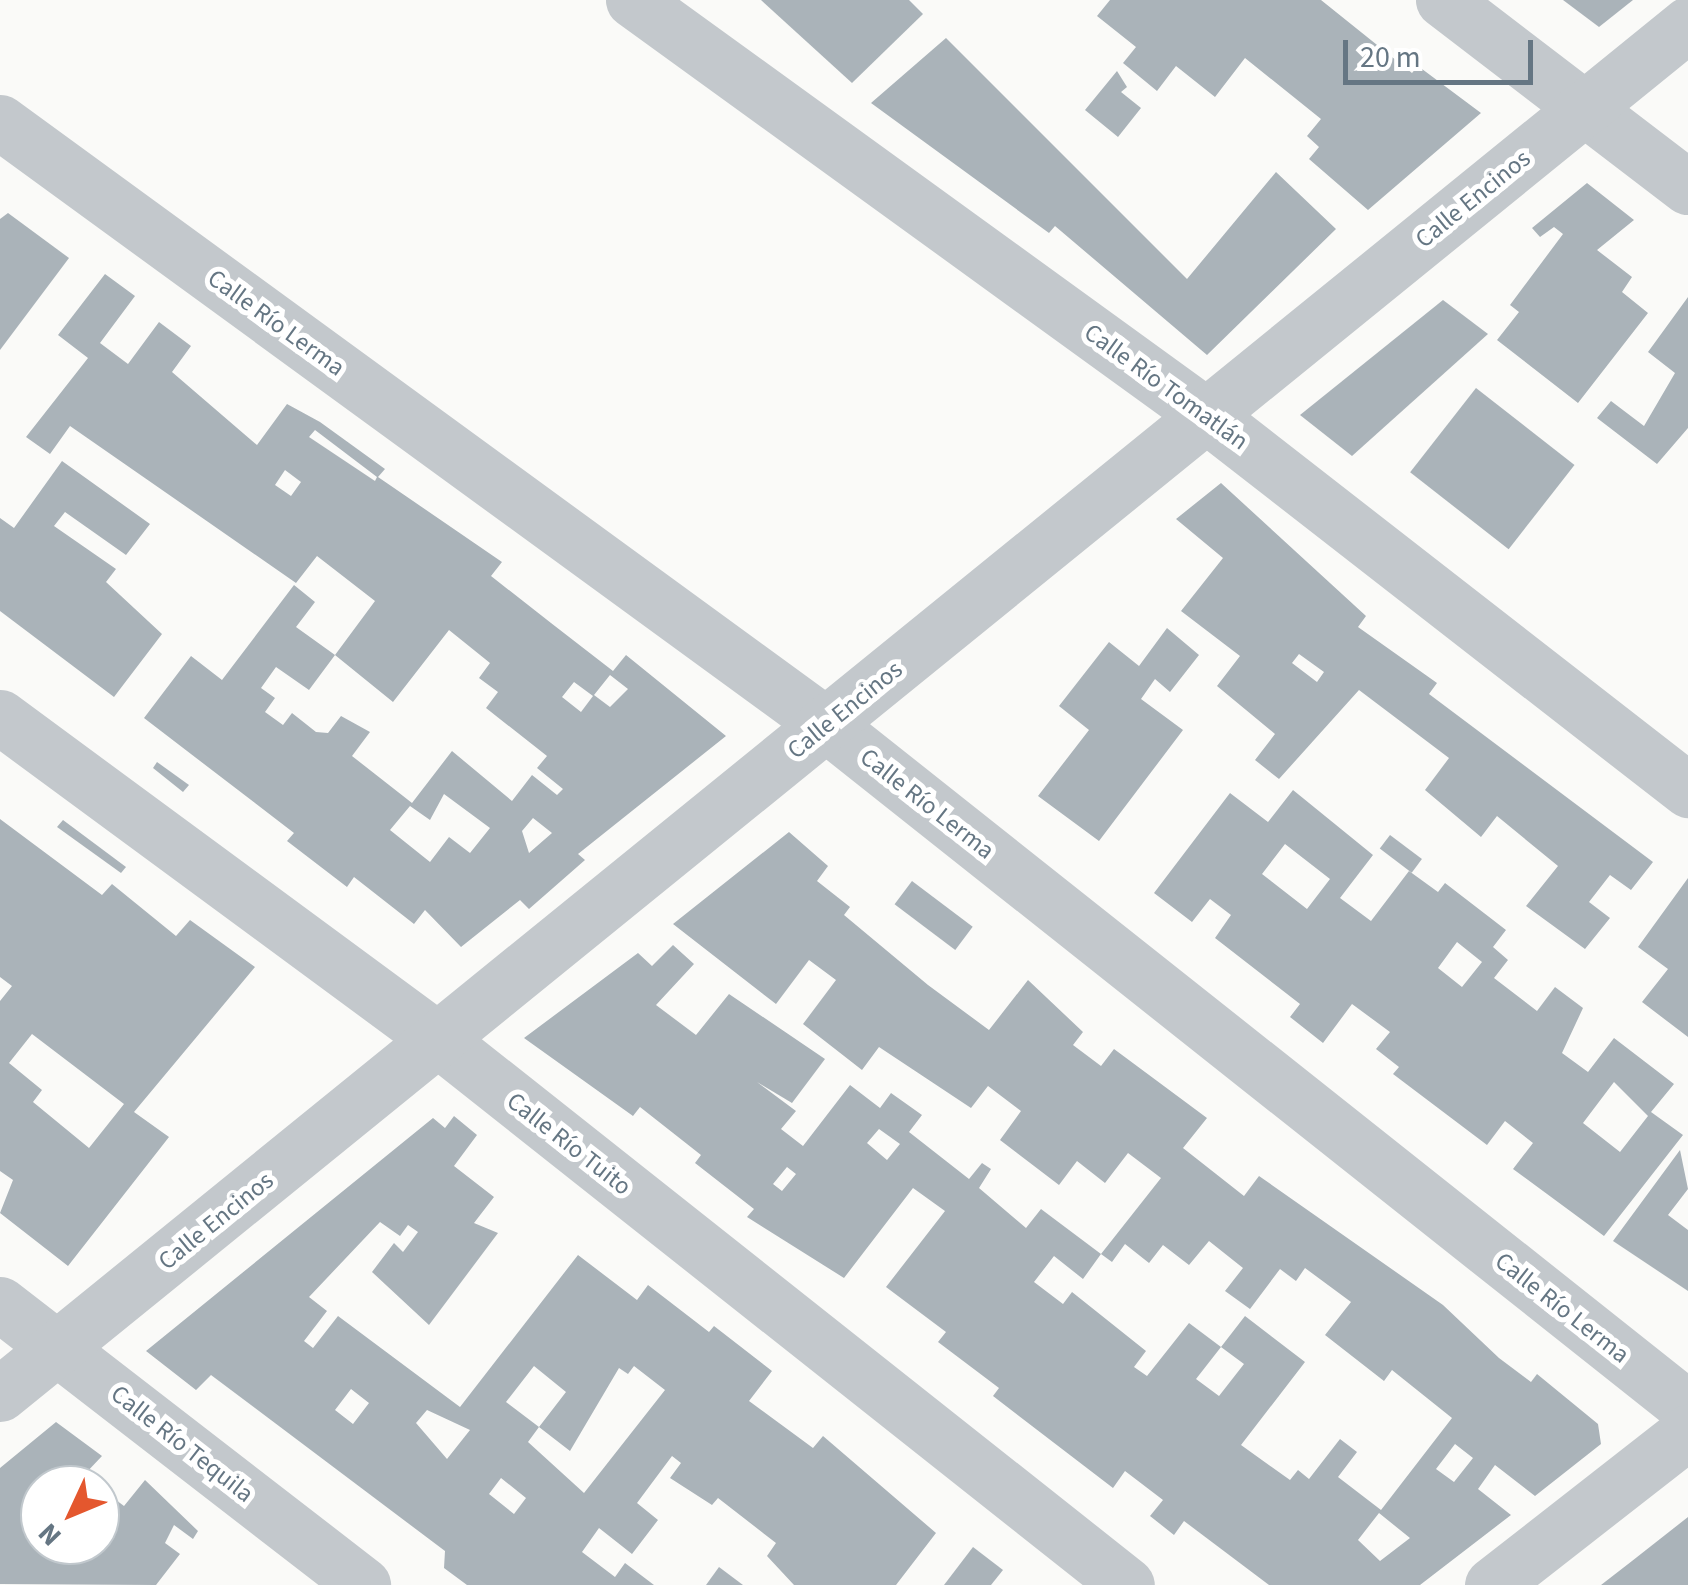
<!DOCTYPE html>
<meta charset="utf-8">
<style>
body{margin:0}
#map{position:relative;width:1688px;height:1585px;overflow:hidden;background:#fafaf8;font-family:"Source Sans 3",sans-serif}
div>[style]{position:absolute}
.building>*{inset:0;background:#aab3b9;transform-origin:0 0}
.minor>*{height:55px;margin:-27.5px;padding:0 27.5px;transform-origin:27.5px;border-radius:27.5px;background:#c3c8cc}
span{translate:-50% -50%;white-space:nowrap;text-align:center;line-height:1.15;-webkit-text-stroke:10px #fff;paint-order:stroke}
.street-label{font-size:25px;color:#657683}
.north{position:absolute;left:20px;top:1465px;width:100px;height:100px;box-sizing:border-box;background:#fff;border:2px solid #c1c8cd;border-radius:50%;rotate:226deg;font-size:28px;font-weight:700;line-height:40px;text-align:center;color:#657683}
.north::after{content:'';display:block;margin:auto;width:35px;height:45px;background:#e4572e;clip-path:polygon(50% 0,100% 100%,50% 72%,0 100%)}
.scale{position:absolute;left:1343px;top:40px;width:190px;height:45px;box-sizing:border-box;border:5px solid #657683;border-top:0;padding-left:12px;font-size:30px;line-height:35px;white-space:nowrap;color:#657683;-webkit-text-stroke:8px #fff;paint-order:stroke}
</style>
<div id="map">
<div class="building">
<i style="clip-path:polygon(761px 0,909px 0,923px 14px,852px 83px)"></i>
<i style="clip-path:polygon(1110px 0,1321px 0,1412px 73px,1418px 66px,1481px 113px,1368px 210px,1309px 159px,1319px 147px,1307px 136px,1321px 119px,1245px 58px,1215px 97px,1176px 66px,1157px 91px,1123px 63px,1136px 47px,1097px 16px)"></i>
<i style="clip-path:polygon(1563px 0,1633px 0,1599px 27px)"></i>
<i style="clip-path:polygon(946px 38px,1187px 279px,1276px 172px,1336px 229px,1207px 355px,1055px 226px,1049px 233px,871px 103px)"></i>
<i style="clip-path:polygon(1117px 71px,1127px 87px,1121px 92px,1141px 108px,1118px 137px,1085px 110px)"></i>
<i style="clip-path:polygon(1587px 183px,1634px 220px,1597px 250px,1632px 277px,1622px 292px,1648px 313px,1578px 403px,1497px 340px,1519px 312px,1510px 305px,1563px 234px,1554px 227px,1540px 237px,1532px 228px)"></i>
<i style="clip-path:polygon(8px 213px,69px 258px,0 350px,0 219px)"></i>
<i style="clip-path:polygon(evenodd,105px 274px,135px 296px,100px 343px,128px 364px,159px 322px,191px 346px,172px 372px,257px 445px,287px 404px,320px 422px,385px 469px,378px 477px,502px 562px,491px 576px,551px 623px,613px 671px,626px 655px,726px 736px,578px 854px,585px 860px,529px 909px,520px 900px,461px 947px,425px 910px,414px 924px,354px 877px,347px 887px,287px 841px,294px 833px,144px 718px,191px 656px,222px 680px,294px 585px,315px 602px,296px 627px,335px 655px,309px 690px,276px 667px,261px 688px,275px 698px,265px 712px,283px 725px,292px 713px,316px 732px,328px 733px,341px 716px,370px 732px,352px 756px,412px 803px,452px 751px,512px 801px,532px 775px,557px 795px,563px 789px,537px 768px,547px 756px,486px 708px,498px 692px,479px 678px,490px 663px,449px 630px,393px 702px,335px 655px,375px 601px,317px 556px,296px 583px,70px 426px,50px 454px,26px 437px,88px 358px,58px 335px,105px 274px,315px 430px,377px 477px,375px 481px,309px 437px,315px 430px,105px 274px,285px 470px,301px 482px,291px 496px,275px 485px,285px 470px,105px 274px,610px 675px,628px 689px,610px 707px,594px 695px,610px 675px,105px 274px,574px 682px,593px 696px,581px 712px,562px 697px,574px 682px,105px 274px,444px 794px,490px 828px,470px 853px,449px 837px,430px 862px,390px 830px,410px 806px,430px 820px,444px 794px,105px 274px,533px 818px,552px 833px,529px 853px,522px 831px,533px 818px)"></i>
<i style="clip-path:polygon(1688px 297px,1688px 428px,1657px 464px,1597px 418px,1611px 401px,1644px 426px,1675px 373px,1648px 352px)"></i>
<i style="clip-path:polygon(1443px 300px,1488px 334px,1352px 456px,1300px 415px)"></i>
<i style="left:1476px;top:388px;width:125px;height:107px;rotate:38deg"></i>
<i style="clip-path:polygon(62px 461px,150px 524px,126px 555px,65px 512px,54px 526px,116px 569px,106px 582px,162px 634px,114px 697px,0 611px,0 518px,14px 528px)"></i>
<i style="clip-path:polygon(evenodd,1221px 483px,1366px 616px,1358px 627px,1437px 683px,1429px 694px,1653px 862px,1631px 890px,1610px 875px,1589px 902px,1610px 918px,1585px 949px,1526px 906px,1558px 866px,1497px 816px,1481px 837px,1425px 790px,1449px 758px,1359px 690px,1279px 779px,1255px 760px,1275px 734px,1217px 686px,1240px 656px,1181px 611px,1223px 558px,1176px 519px,1221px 483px,1299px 654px,1324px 672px,1317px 682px,1292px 663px,1299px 654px)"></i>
<i style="clip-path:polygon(1167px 628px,1199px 655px,1170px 692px,1155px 679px,1141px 699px,1183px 730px,1099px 841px,1038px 796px,1089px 730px,1059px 706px,1109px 642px,1139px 666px)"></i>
<i style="clip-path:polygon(157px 762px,189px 785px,183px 792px,153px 768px)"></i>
<i style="clip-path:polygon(evenodd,1293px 790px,1373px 855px,1340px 898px,1371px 921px,1409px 871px,1438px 892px,1445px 883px,1506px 930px,1493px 947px,1508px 960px,1494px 978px,1537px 1011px,1555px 987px,1583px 1008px,1562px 1053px,1588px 1072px,1614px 1038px,1674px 1084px,1651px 1112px,1683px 1135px,1604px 1236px,1513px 1169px,1533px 1143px,1505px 1121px,1487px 1145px,1393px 1074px,1399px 1067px,1376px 1049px,1390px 1032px,1352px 1004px,1323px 1043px,1290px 1017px,1300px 1004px,1215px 938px,1231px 915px,1210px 899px,1192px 922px,1154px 893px,1230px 793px,1268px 822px,1293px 790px,1285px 844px,1330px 879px,1307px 909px,1262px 874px,1285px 844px,1293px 790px,1457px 942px,1482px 962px,1462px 987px,1438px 968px,1457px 942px,1293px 790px,1614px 1082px,1648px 1116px,1620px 1152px,1583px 1123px,1614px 1082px)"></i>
<i style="clip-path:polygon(evenodd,0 819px,102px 895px,112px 884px,176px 936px,190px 920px,255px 967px,134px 1112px,169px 1137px,68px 1266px,0 1213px,13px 1180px,0 1171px,0 1001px,12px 986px,0 977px,0 819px,32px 1034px,124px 1104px,89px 1148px,33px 1102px,42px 1090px,9px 1063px,32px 1034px)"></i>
<i style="clip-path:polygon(63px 820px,126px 867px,121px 873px,57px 827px)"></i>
<i style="clip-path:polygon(evenodd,789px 832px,828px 866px,817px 881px,850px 907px,844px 915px,928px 985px,989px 1030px,1028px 980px,1083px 1032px,1073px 1045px,1101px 1066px,1114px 1049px,1207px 1118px,1183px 1148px,1244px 1196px,1259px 1176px,1443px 1305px,1499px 1358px,1531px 1382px,1537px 1374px,1598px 1424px,1601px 1444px,1535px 1496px,1495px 1465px,1478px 1489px,1511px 1515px,1420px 1585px,1269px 1585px,1184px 1521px,1174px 1535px,1150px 1516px,1163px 1500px,1125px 1471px,1113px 1488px,993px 1396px,999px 1388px,938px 1342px,946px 1332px,886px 1287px,945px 1211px,913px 1188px,844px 1278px,747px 1217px,754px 1209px,695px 1163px,701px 1155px,640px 1107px,633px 1116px,524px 1038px,638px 953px,652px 966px,673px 945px,694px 964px,656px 1005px,696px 1035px,729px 994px,825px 1059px,792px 1103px,757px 1082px,796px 1111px,781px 1129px,803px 1146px,850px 1085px,880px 1108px,891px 1093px,922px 1115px,909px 1132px,969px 1179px,982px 1163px,991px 1169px,979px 1188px,1026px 1228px,1041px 1209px,1101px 1254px,1083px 1279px,1054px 1256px,1034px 1282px,1063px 1304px,1072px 1292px,1146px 1351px,1134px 1367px,1147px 1376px,1189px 1323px,1221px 1347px,1245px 1316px,1305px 1362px,1241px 1445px,1290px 1480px,1298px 1470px,1309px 1479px,1340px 1439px,1357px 1452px,1338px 1477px,1381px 1510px,1452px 1418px,1392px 1370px,1384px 1381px,1325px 1335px,1351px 1302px,1305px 1268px,1296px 1281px,1280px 1269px,1250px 1309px,1225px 1291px,1243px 1268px,1209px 1241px,1189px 1265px,1163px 1245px,1149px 1263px,1125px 1244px,1112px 1262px,1101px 1254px,1161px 1178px,1128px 1153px,1105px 1183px,1077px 1161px,1059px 1185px,1000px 1140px,1021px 1111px,988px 1086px,971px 1108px,879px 1047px,862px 1070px,803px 1024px,836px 980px,809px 960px,776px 1004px,673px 924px,789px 832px,879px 1129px,900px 1144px,887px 1160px,867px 1143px,879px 1129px,789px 832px,787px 1167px,796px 1174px,782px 1191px,773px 1184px,787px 1167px,789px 832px,1221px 1347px,1244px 1364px,1219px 1396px,1196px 1379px,1221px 1347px,789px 832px,1455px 1444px,1473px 1458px,1454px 1482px,1436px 1469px,1455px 1444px,789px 832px,1379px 1513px,1410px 1538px,1380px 1561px,1358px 1540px,1379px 1513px)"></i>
<i style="left:1390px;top:835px;width:40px;height:17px;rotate:37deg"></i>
<i style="clip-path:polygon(1688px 878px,1688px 1037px,1642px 1002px,1668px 969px,1638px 947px)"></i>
<i style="left:912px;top:881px;width:76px;height:29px;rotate:37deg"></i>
<i style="clip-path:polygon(evenodd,454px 1116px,477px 1135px,454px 1166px,494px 1197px,474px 1223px,498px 1233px,429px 1325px,372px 1272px,394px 1243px,403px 1252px,418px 1232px,408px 1225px,400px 1236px,380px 1222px,309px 1297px,327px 1311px,304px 1341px,313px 1348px,338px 1316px,460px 1407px,578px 1255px,637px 1300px,648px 1285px,709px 1332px,714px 1326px,772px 1371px,749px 1401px,813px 1448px,823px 1436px,936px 1533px,896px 1585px,794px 1585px,767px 1556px,776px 1543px,718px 1498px,712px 1505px,670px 1478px,681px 1463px,672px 1456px,637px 1503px,658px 1520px,632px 1554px,599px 1528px,582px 1552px,615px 1577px,625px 1563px,654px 1585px,467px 1585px,444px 1568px,445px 1551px,211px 1375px,196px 1390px,146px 1351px,433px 1118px,445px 1128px,454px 1116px,534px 1366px,566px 1392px,539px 1427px,570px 1451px,619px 1368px,628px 1374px,634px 1366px,665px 1390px,584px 1493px,528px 1442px,539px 1427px,506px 1402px,534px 1366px,454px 1116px,351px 1389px,369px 1403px,353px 1424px,335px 1410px,351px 1389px,454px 1116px,427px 1410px,470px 1430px,447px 1459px,416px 1423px,427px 1410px,454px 1116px,501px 1478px,526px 1498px,514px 1514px,489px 1494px,501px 1478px)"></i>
<i style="clip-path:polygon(1680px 1150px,1688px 1189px,1668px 1215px,1688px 1230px,1688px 1291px,1613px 1241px)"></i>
<i style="clip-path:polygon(56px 1422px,102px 1456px,84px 1475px,96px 1485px,40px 1485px,40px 1545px,100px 1545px,100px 1488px,124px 1506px,145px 1480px,198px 1531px,193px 1539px,174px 1525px,165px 1543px,180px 1554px,156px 1585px,0 1584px,0 1468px)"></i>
<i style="clip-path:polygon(1688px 1517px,1688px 1585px,1601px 1585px,1632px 1561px)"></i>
<i style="clip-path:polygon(973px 1547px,1003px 1570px,991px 1585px,944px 1585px)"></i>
<i style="clip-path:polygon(719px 1567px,743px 1585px,706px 1585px)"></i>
</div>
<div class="minor">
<i style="left:633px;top:0;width:707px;rotate:35.91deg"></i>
<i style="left:1206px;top:415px;width:611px;rotate:37.88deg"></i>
<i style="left:1443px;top:0;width:308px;rotate:37.4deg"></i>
<i style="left:0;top:122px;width:1023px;rotate:36.1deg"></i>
<i style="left:827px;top:725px;width:1099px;rotate:38.42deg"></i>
<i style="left:0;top:717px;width:546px;rotate:36.37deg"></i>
<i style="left:440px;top:1041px;width:876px;rotate:38.37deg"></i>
<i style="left:0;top:1304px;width:459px;rotate:37.7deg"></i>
<i style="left:0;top:1394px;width:2174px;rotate:-39.06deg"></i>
<i style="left:1492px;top:1585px;width:249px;rotate:-38deg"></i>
</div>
<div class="street-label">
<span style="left:1473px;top:199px;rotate:-39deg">Calle Encinos</span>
<span style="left:276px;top:323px;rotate:36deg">Calle Río Lerma</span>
<span style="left:1166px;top:387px;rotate:36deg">Calle Río Tomatlán</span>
<span style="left:845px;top:710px;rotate:-39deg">Calle Encinos</span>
<span style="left:927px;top:804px;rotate:38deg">Calle Río Lerma</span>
<span style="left:569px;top:1144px;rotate:38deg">Calle Río Tuito</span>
<span style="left:216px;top:1221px;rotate:-39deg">Calle Encinos</span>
<span style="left:1562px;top:1308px;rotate:38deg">Calle Río Lerma</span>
<span style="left:182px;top:1444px;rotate:38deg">Calle Río Tequila</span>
</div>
<div class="north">N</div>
<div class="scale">20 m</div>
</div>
